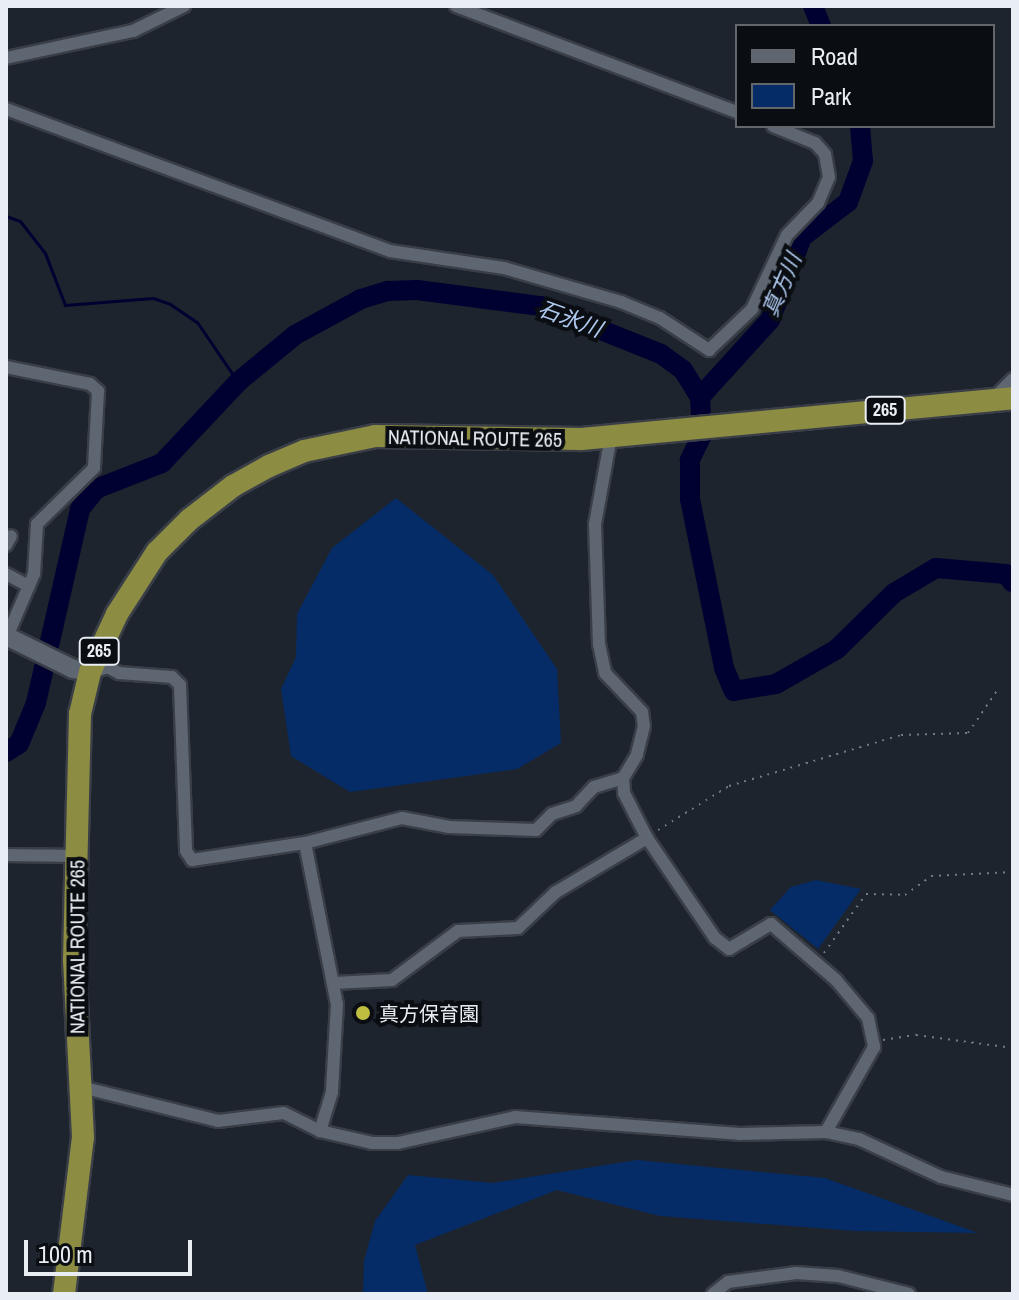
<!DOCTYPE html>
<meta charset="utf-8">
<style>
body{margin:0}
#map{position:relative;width:1019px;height:1300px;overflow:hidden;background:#1d242e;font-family:"Archivo Narrow","Noto Sans JP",sans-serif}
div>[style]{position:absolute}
.green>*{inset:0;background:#052c67}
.stream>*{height:3px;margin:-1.5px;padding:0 1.5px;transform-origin:1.5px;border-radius:1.5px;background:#000031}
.river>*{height:20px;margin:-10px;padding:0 10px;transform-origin:10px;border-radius:10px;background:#000031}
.path>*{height:2px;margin-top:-1px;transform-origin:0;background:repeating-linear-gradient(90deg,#747a83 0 2px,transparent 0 8px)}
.roads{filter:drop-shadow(2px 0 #393e47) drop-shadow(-2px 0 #393e47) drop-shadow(0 2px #393e47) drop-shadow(0 -2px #393e47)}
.street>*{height:12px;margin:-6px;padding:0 6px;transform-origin:6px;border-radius:6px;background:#5e6672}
.secondary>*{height:18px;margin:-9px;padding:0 9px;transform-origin:9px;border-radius:9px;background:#5e6672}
.highway>*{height:22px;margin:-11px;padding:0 11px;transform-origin:11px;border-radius:11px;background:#8c8c42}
.dots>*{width:22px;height:22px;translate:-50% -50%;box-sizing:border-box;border:4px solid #0a0d11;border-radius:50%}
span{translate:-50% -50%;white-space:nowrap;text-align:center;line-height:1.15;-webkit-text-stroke:8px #0a0d11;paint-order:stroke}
.shield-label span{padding:2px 6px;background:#0a0d11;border:2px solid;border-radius:6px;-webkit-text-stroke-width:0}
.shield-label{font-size:18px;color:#e9eef5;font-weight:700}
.street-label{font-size:20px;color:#e9eef5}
.poi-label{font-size:20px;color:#e9eef5}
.left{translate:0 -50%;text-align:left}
.water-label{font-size:22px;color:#aec8ef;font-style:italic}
.frame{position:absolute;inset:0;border:8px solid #e9eef5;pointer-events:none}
.legend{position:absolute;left:735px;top:24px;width:260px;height:104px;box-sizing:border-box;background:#0a0d11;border:2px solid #63676c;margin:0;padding:10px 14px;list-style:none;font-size:24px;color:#e9eef5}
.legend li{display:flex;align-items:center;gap:16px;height:40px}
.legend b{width:40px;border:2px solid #63676c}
.scale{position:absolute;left:24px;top:1240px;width:168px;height:36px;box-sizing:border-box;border:4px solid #e9eef5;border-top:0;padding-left:10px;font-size:24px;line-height:28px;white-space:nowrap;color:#e9eef5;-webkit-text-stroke:6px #0a0d11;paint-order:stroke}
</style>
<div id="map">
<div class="green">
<i style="clip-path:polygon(396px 498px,493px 575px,557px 669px,561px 743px,517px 769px,350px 792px,291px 756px,281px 689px,296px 657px,297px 614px,332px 548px)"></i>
<i style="clip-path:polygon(816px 880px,861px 889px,818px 949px,770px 910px,791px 887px)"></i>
<i style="clip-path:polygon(637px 1160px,825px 1178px,978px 1233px,856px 1231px,660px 1216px,557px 1190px,415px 1245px,428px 1294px,363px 1294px,364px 1261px,375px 1221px,408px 1175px,493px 1183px)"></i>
</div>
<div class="stream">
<i style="left:6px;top:216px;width:15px;rotate:20deg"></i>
<i style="left:20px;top:221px;width:41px;rotate:52deg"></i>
<i style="left:45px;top:253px;width:56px;rotate:69deg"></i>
<i style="left:65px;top:305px;width:88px;rotate:-4.5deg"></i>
<i style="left:153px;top:298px;width:18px;rotate:19deg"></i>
<i style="left:170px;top:304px;width:32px;rotate:34deg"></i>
<i style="left:197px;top:322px;width:73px;rotate:55.7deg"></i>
</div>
<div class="river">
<i style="left:813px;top:6px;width:22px;rotate:68deg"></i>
<i style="left:700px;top:397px;width:104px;rotate:-47.7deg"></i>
<i style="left:770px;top:320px;width:89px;rotate:-68.9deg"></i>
<i style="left:802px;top:237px;width:58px;rotate:-37.3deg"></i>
<i style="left:848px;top:202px;width:44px;rotate:-69.9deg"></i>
<i style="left:863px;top:161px;width:35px;rotate:-95deg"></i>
<i style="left:6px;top:752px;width:15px;rotate:-32deg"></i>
<i style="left:19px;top:744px;width:44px;rotate:-67.5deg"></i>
<i style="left:36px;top:703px;width:199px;rotate:-77.2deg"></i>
<i style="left:80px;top:509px;width:26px;rotate:-51deg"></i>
<i style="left:96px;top:489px;width:71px;rotate:-21.5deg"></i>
<i style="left:162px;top:463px;width:111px;rotate:-46.8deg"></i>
<i style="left:238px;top:382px;width:74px;rotate:-39.5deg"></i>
<i style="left:295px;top:335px;width:75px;rotate:-28.6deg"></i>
<i style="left:361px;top:299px;width:28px;rotate:-17deg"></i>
<i style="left:388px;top:291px;width:29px;rotate:-2deg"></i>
<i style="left:417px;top:290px;width:125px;rotate:7.4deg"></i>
<i style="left:541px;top:306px;width:129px;rotate:21.8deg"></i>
<i style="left:661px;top:354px;width:27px;rotate:36deg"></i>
<i style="left:683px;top:370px;width:32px;rotate:58deg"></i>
<i style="left:700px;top:397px;width:38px;rotate:87deg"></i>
<i style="left:702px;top:435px;width:28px;rotate:116deg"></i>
<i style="left:690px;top:460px;width:39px;rotate:90deg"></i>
<i style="left:690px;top:499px;width:172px;rotate:78.6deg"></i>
<i style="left:724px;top:668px;width:25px;rotate:67deg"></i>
<i style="left:734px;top:691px;width:43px;rotate:-9.5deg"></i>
<i style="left:776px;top:684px;width:70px;rotate:-29.8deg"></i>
<i style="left:837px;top:649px;width:80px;rotate:-44.5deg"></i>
<i style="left:894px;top:593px;width:49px;rotate:-30.8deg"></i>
<i style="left:936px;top:568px;width:70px;rotate:4.9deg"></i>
<i style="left:1006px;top:574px;width:11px;rotate:52deg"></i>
</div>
<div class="path">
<i style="left:658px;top:830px;width:84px;rotate:-31.8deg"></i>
<i style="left:729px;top:786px;width:179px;rotate:-16.5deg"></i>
<i style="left:901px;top:735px;width:67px;rotate:-1.7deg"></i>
<i style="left:968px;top:733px;width:50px;rotate:-55.7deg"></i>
<i style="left:824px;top:953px;width:72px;rotate:-54.6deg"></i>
<i style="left:866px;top:894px;width:39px;rotate:1deg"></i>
<i style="left:905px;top:895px;width:32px;rotate:-36deg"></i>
<i style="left:931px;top:876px;width:82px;rotate:-2.8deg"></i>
<i style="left:883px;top:1040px;width:33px;rotate:-9deg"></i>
<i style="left:916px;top:1035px;width:98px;rotate:7.6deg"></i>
</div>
<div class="roads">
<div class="street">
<i style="left:456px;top:6px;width:300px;rotate:20.7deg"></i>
<i style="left:6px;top:58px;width:130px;rotate:-12deg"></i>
<i style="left:133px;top:31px;width:57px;rotate:-26.1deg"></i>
<i style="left:6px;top:109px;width:409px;rotate:20.3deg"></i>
<i style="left:390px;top:251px;width:115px;rotate:8.5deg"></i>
<i style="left:504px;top:268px;width:122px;rotate:16.2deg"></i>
<i style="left:621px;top:302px;width:42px;rotate:22.3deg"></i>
<i style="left:660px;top:318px;width:59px;rotate:33.1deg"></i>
<i style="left:709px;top:350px;width:59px;rotate:-43.6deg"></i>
<i style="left:752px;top:309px;width:82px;rotate:-64.7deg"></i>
<i style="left:787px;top:235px;width:45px;rotate:-45.9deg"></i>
<i style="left:818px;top:203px;width:28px;rotate:-67deg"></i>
<i style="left:829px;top:177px;width:23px;rotate:-100deg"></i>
<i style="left:825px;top:154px;width:15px;rotate:-132deg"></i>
<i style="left:815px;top:143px;width:45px;rotate:-158deg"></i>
<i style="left:6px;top:367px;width:86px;rotate:11.4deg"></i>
<i style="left:90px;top:384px;width:11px;rotate:41deg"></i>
<i style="left:98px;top:391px;width:77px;rotate:93deg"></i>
<i style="left:94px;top:468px;width:80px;rotate:135.5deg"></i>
<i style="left:37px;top:524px;width:50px;rotate:93.4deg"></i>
<i style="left:34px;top:574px;width:71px;rotate:113.3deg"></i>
<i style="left:993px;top:399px;width:28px;rotate:-45deg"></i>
<i style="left:611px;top:436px;width:89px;rotate:100.3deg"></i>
<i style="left:595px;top:524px;width:120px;rotate:88.1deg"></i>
<i style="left:599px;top:644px;width:30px;rotate:78deg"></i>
<i style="left:605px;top:673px;width:54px;rotate:46.5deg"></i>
<i style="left:642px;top:712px;width:14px;rotate:82deg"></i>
<i style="left:644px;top:726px;width:30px;rotate:104deg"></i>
<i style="left:637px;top:755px;width:27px;rotate:121deg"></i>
<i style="left:623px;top:778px;width:15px;rotate:86deg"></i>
<i style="left:624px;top:793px;width:51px;rotate:62.9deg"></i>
<i style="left:647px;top:838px;width:121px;rotate:55.8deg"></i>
<i style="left:715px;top:938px;width:18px;rotate:38deg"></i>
<i style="left:729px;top:949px;width:49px;rotate:-30.8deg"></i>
<i style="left:771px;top:924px;width:86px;rotate:40.7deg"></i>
<i style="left:836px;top:980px;width:50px;rotate:49.9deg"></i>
<i style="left:868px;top:1018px;width:30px;rotate:78deg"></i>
<i style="left:874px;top:1047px;width:98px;rotate:119.5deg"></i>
<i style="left:6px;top:545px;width:10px;rotate:-61deg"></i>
<i style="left:6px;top:574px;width:26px;rotate:28deg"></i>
<i style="left:91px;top:672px;width:18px;rotate:-16deg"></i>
<i style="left:108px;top:667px;width:13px;rotate:29deg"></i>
<i style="left:119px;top:673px;width:53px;rotate:4.3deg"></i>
<i style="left:172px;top:677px;width:11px;rotate:45deg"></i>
<i style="left:180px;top:685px;width:166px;rotate:87.9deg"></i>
<i style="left:186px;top:851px;width:11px;rotate:56deg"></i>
<i style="left:192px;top:860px;width:114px;rotate:-8.6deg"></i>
<i style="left:305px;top:843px;width:100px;rotate:-14.5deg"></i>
<i style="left:402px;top:818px;width:48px;rotate:10.8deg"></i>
<i style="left:449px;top:827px;width:87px;rotate:2deg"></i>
<i style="left:536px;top:830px;width:23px;rotate:-45deg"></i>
<i style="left:552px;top:814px;width:25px;rotate:-18deg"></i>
<i style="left:576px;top:806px;width:26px;rotate:-47deg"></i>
<i style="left:594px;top:787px;width:30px;rotate:-17deg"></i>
<i style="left:305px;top:843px;width:164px;rotate:78.8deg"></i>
<i style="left:337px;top:1004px;width:88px;rotate:93.3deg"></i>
<i style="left:332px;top:1092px;width:41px;rotate:107.1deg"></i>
<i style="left:6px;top:855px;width:71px;rotate:0.8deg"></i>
<i style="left:334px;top:983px;width:58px;rotate:-3deg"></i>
<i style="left:392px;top:980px;width:82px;rotate:-36.6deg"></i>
<i style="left:458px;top:931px;width:60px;rotate:-2.9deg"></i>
<i style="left:518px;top:928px;width:52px;rotate:-43.5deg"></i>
<i style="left:556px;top:892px;width:106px;rotate:-30.7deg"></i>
<i style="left:81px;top:1087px;width:141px;rotate:13.9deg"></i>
<i style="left:218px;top:1121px;width:66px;rotate:-6.9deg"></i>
<i style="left:284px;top:1113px;width:40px;rotate:26.6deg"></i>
<i style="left:320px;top:1131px;width:53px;rotate:13deg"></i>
<i style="left:372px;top:1143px;width:26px"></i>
<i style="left:398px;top:1143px;width:120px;rotate:-12.5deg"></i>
<i style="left:515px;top:1117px;width:225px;rotate:4.3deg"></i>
<i style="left:739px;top:1134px;width:87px;rotate:-1.3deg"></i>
<i style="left:826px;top:1132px;width:34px;rotate:12deg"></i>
<i style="left:859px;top:1139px;width:90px;rotate:24.9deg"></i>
<i style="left:941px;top:1177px;width:74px;rotate:14deg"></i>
<i style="left:713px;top:1294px;width:19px;rotate:-39deg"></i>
<i style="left:728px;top:1282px;width:69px;rotate:-7.5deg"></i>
<i style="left:796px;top:1273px;width:42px;rotate:4.1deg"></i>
<i style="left:838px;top:1276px;width:73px;rotate:14.2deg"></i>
</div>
<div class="secondary">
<i style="left:6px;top:636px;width:75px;rotate:26.2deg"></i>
<i style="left:73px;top:669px;width:17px;rotate:10deg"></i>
</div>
<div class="highway">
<i style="left:64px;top:1294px;width:158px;rotate:-83.1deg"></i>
<i style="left:83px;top:1137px;width:177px;rotate:-92.9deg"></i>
<i style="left:74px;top:960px;width:246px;rotate:-88.6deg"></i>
<i style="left:80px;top:714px;width:43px;rotate:-76.6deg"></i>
<i style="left:90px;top:672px;width:64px;rotate:-65deg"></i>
<i style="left:117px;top:614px;width:74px;rotate:-57.2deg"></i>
<i style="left:157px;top:552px;width:45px;rotate:-45deg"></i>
<i style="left:189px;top:520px;width:56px;rotate:-37.7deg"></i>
<i style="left:233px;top:486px;width:41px;rotate:-29.1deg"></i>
<i style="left:269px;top:466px;width:38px;rotate:-23deg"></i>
<i style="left:304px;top:451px;width:73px;rotate:-11.9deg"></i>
<i style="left:375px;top:436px;width:207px;rotate:0.8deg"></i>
<i style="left:582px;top:439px;width:433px;rotate:-5.4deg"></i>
</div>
</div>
<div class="dots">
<i style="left:363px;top:1013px;background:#bfbe41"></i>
</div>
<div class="shield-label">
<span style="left:885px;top:410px">265</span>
<span style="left:99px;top:651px">265</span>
</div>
<div class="street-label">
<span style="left:475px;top:438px;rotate:1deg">NATIONAL ROUTE 265</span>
<span style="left:77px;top:947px;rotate:-90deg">NATIONAL ROUTE 265</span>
</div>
<div class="poi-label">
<span class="left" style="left:379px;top:1013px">真方保育園</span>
</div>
<div class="water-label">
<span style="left:782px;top:285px;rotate:-67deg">真方川</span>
<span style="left:570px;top:319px;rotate:20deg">石氷川</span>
</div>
<div class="frame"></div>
<ul class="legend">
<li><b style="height:10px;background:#5e6672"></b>Road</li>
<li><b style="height:22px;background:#052c67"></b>Park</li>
</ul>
<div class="scale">100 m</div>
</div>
